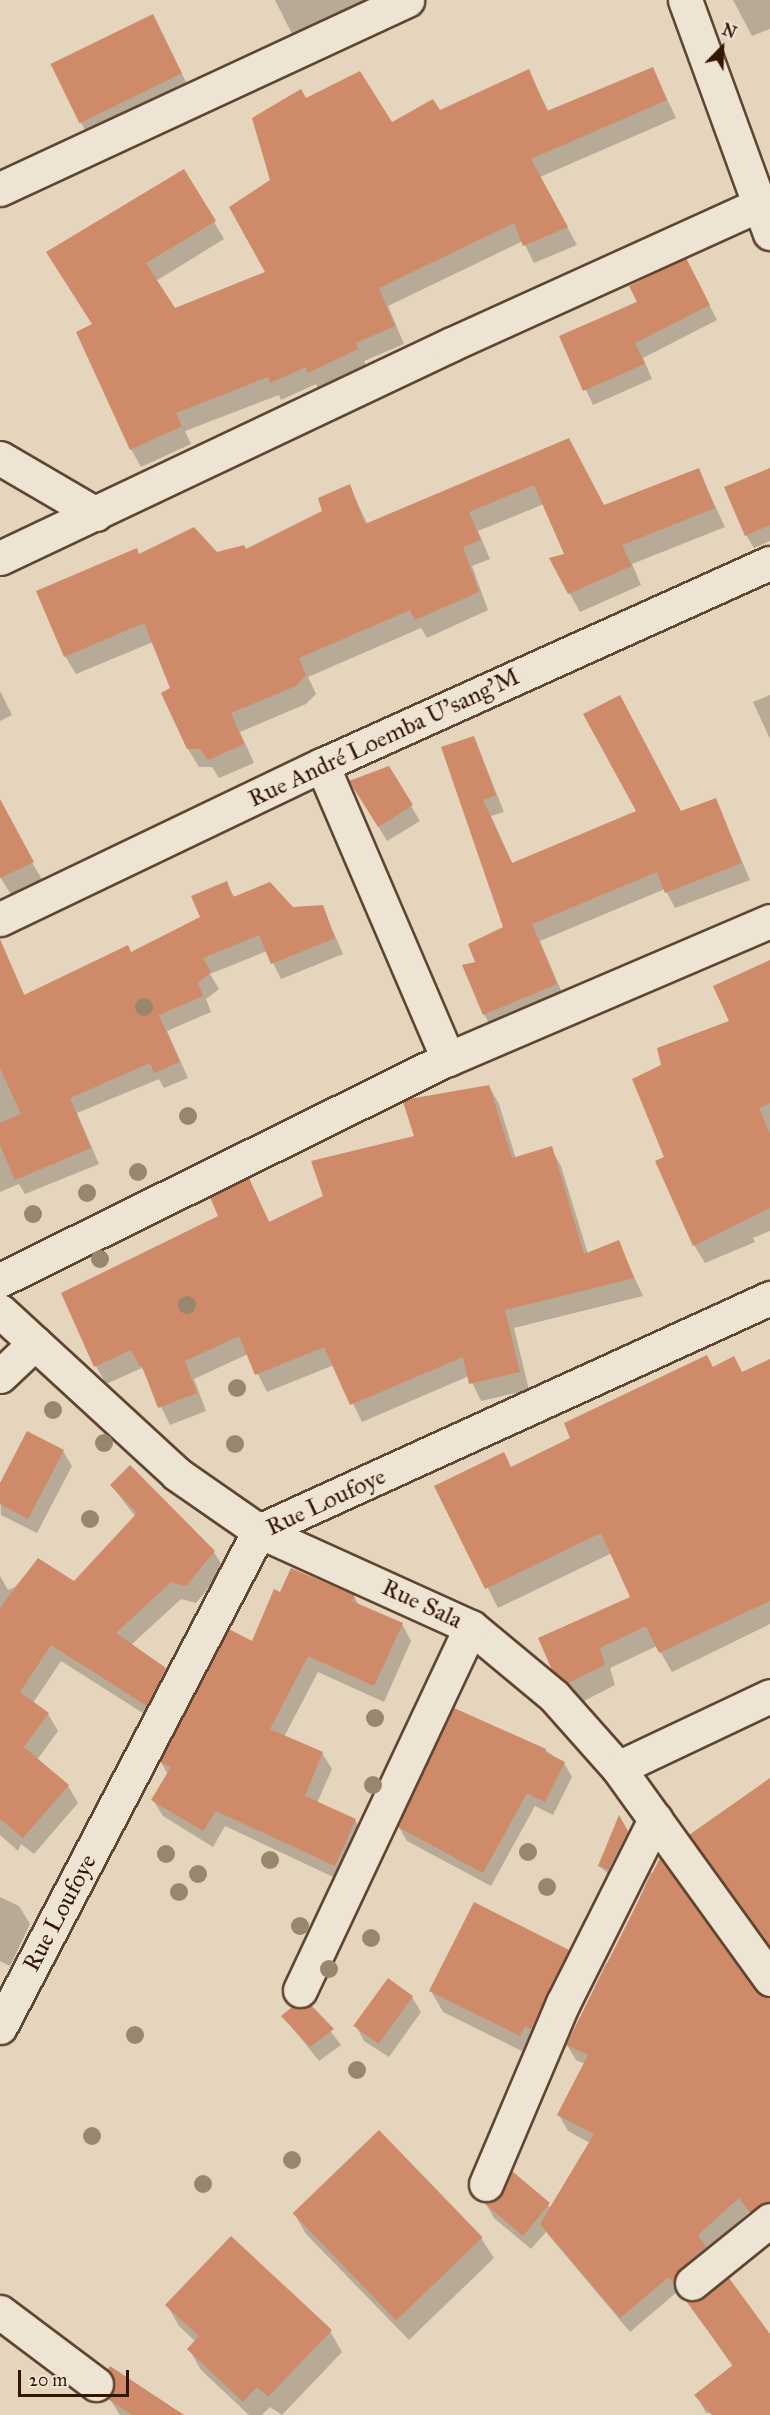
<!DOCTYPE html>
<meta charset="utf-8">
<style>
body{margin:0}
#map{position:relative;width:770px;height:2415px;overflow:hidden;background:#e5d5bd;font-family:"IM FELL Great Primer",serif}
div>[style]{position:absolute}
.shadow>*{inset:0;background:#0003}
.building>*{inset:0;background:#cf8b69;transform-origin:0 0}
.roads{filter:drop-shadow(2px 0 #604530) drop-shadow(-2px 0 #604530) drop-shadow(0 2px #604530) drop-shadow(0 -2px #604530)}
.minor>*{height:33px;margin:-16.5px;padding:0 16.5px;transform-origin:16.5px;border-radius:16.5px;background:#eee4d4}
.trees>*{width:18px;height:18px;margin:-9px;border-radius:50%;background:#99876d}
span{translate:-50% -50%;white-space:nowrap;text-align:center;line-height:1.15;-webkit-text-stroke:4.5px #eee4d4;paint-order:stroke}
.street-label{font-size:24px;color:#341501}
.north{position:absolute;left:692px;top:18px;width:60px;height:60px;-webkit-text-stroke:4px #eee4d4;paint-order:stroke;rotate:23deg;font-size:16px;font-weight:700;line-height:24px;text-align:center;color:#341501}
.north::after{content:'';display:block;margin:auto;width:21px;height:27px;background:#341501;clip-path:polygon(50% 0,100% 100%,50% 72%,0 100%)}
.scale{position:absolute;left:18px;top:2370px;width:111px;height:27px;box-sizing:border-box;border:3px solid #341501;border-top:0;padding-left:8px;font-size:18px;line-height:21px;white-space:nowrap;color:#341501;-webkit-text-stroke:4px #eee4d4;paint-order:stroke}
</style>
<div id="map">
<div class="shadow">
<i style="clip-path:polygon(275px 0,368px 0,293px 36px)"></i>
<i style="clip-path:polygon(733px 0,770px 0,770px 29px,752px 36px)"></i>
<i style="clip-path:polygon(153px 16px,192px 94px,92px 142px,80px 121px)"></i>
<i style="clip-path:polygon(653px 69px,676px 118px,540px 177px,577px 245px,534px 263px,523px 241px,388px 306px,404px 344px,364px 361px,367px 367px,319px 390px,316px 384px,281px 400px,279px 395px,185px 431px,191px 444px,141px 467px,131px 449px,93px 325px,58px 270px,214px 222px,224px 239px,156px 281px,174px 310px,267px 273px,272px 180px,306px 100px,391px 124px,439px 112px,528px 71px,549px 112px)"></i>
<i style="clip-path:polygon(694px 275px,717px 320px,643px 358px,652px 379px,593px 405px,561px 337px)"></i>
<i style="clip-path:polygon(568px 440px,604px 507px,698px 469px,725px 527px,632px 564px,641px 585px,580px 612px,551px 559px,566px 555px,544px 504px,478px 531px,490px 559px,472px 566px,488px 610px,427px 638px,421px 628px,308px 677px,316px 694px,306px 704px,240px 732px,254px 763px,219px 778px,212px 767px,199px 767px,188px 749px,172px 688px,153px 642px,76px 674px,65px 656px,139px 556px,246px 551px,324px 512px,349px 486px,368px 525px)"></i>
<i style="clip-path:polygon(770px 470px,770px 541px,754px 548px,746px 535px)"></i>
<i style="clip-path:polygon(0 691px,12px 715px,0 721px)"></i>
<i style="clip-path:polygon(770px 695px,770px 739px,753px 702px)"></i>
<i style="clip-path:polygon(474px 737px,504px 812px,491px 816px,513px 865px,716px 800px,750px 880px,675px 908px,665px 889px,540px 941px,565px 1000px,493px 1031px,484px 1014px,477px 963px,505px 928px,443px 748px)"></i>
<i style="clip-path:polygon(388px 768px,420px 821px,387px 841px,360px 796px)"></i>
<i style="clip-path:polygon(0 808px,43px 881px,12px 896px,0 877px)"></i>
<i style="clip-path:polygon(226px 883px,235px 898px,292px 909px,322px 906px,343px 954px,281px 979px,267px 951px,210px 974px,219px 989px,206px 999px,211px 1012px,167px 1031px,188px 1078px,164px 1088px,159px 1079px,77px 1113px,99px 1164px,25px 1194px,19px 1184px,0 1192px,0 941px,25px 996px,131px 953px,201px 918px)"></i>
<i style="clip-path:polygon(770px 961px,770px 1231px,753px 1238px,755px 1242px,705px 1263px,694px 1245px,666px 1157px,663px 1066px,731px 1021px)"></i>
<i style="clip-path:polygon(489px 1086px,499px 1104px,516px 1159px,551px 1148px,561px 1166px,588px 1254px,618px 1242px,643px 1296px,514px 1328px,529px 1390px,481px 1401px,469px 1376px,362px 1422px,334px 1365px,267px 1392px,248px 1354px,194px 1379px,206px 1411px,170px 1425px,142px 1368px,106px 1384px,96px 1366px,248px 1180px,270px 1223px,325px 1197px)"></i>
<i style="clip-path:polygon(713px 1369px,770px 1375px,770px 1624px,672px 1672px,657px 1646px,610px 1668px,615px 1685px,580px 1703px,565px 1690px,553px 1669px,632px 1598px,612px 1553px,498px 1608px,436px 1486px,512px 1469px)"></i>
<i style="clip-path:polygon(63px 1451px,72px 1466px,37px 1533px,1px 1515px,0 1486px)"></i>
<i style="clip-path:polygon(130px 1467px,214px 1552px,224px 1569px,196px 1603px,181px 1599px,131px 1645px,165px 1669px,175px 1686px,157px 1722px,61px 1661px,33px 1703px,48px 1714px,58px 1731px,37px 1760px,68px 1786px,78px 1803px,34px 1854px,21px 1844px,18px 1851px,0 1835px,0 1576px,8px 1590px,15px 1587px,38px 1560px,75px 1583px,135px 1516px,111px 1485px)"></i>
<i style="clip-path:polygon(281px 1594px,354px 1596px,359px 1606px,402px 1624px,411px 1641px,384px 1702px,318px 1672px,284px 1737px,322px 1753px,332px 1769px,317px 1803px,355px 1820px,364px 1836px,344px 1882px,225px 1826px,213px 1847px,163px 1816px,153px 1800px,168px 1775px,161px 1762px,252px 1643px)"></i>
<i style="clip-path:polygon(545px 1750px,564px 1763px,572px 1777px,553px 1815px,535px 1806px,491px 1886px,407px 1841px,399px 1827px)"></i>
<i style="clip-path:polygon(770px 1780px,770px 1948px,691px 1835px)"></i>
<i style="clip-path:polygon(619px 1818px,631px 1839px,612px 1877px,599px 1866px)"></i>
<i style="clip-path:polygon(651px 1872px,770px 2023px,770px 2221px,760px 2227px,749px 2212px,706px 2250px,714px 2263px,688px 2284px,683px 2297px,678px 2291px,630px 2332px,546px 2232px,531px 2249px,494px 2218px,486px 2204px,499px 2200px,512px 2173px,551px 2208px,590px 2143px,568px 2131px,559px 2115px,585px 2064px,576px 2060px,567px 2045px,606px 1963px,610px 1965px)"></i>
<i style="clip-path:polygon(0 1897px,19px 1906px,30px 1924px,10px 1966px,0 1961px)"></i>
<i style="clip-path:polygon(568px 1951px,580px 1972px,532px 2056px,443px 2012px,431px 1991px)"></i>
<i style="clip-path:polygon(412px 1997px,421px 2012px,389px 2057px,364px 2041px,356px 2026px)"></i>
<i style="clip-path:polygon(311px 2006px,341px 2045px,319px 2061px,283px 2016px)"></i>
<i style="clip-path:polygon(294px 2213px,481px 2238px,494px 2258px,409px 2340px,306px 2234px)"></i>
<i style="clip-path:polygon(688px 2302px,770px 2337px,770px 2415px,706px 2413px,696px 2395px,733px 2367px)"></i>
<i style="clip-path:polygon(167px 2305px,330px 2331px,342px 2352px,282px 2415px,270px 2407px,262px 2415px,249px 2415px,201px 2370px,189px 2349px,196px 2342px,179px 2326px)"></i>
<i style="clip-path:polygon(109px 2398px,173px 2415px,120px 2415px)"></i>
</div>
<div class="building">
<i style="left:153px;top:14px;width:66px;height:114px;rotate:64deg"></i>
<i style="clip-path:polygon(653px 67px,667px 100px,531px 159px,568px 227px,523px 246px,514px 223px,379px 288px,395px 326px,356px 343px,358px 349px,308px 373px,306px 367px,270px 383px,268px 377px,176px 413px,182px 426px,130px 450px,76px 332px,92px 324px,46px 252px,184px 169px,216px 221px,146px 263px,175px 308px,265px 272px,229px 207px,270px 180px,252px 118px,301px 89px,306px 98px,360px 71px,392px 122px,433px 99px,440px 110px,529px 69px,547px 111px)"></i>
<i style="clip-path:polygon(686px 258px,710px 305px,635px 343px,645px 364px,583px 391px,559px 336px,637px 302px,629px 286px)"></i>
<i style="clip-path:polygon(569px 438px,604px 505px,699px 468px,715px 508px,622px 545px,632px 566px,568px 594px,549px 558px,564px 554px,534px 485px,469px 512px,481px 540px,463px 547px,479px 592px,415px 620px,410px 610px,299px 658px,306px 675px,296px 686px,231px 713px,244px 744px,208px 760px,200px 749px,187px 749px,161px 693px,170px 688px,144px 623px,64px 657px,36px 591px,137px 548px,139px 554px,194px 527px,217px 552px,244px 545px,246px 549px,322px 511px,318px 498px,350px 484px,365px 524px)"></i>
<i style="clip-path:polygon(770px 468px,770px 525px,745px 536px,724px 487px)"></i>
<i style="clip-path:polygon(620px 695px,681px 811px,716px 798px,742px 863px,665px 893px,657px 872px,532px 924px,557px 984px,483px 1015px,462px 965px,475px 962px,468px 944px,503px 927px,441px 747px,474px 736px,496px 795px,483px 800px,512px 863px,636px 811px,583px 714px)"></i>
<i style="clip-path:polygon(389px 766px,413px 805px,378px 827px,349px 781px)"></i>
<i style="clip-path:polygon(0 799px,34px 862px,0 878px)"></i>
<i style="clip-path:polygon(227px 881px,233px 897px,270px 882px,293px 907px,323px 905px,335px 938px,271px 964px,259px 935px,203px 958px,211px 972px,198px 983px,203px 996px,159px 1015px,180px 1062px,154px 1073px,150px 1063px,70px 1098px,91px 1148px,15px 1180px,0 1145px,0 1123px,21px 1114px,0 1068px,0 939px,24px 995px,128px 945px,131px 952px,200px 917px,191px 896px)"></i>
<i style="clip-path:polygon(770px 960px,770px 1103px,759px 1108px,770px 1134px,770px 1208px,693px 1246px,655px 1161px,664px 1157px,632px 1079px,661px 1065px,657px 1048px,729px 1021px,713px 986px)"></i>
<i style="clip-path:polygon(489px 1085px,512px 1158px,552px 1146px,584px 1254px,619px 1240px,634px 1278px,505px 1310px,520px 1372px,469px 1384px,463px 1357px,350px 1405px,324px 1347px,255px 1375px,239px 1336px,185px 1361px,197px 1393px,158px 1408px,142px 1366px,140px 1367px,131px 1350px,94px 1367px,61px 1293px,218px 1216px,210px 1197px,249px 1178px,269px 1222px,323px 1196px,311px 1161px,414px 1136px,403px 1102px,409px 1099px)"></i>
<i style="clip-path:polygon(707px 1355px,713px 1367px,734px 1356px,742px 1372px,770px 1359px,770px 1601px,659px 1653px,646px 1626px,600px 1648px,605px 1665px,568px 1683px,552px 1670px,538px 1638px,630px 1597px,601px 1533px,485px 1589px,434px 1486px,504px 1452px,511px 1467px,570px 1438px,564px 1423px)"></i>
<i style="clip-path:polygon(27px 1431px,64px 1450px,28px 1519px,0 1504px,0 1483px)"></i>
<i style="clip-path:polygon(130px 1465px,215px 1551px,186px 1586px,171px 1582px,116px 1633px,166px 1668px,147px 1706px,51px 1645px,20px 1692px,49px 1713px,24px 1747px,69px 1785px,23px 1838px,0 1819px,0 1608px,38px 1558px,74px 1581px,137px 1513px,110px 1485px)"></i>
<i style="clip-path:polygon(291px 1568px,355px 1595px,352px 1601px,403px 1623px,374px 1686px,308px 1656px,270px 1729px,323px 1752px,305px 1796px,356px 1819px,335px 1866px,216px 1811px,203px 1831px,151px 1800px,171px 1767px,159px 1762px,229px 1629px,252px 1641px,274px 1589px,280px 1592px)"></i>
<i style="clip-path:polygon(454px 1708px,546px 1749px,545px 1752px,565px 1762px,545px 1802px,527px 1793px,483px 1873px,398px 1827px)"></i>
<i style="clip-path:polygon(770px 1778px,770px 1947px,689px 1835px)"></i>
<i style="clip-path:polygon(619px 1815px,628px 1831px,608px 1870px,598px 1866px)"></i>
<i style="clip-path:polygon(660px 1858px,755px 1990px,770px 1997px,770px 2202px,750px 2212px,739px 2198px,698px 2235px,706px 2247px,680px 2269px,674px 2284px,669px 2277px,620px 2318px,540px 2224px,594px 2134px,557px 2115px,588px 2055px,566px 2045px)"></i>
<i style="clip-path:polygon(474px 1902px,569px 1950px,531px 2029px,525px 2026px,520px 2036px,429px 1991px)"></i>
<i style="left:388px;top:1978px;width:31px;height:59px;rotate:36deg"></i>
<i style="clip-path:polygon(311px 2005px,334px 2029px,310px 2047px,281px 2016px,292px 2007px)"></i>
<i style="left:379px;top:2130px;width:149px;height:120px;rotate:46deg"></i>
<i style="clip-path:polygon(512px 2171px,550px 2203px,523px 2236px,484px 2203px,498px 2199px)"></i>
<i style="clip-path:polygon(231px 2236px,332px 2330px,268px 2397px,257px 2387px,243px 2402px,187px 2349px,199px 2336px,165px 2305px)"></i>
<i style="clip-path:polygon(729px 2278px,770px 2334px,770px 2415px,712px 2415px,694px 2395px,733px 2365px,686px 2301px,703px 2298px)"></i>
<i style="clip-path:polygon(110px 2366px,184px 2415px,132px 2415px,107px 2398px,115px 2386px,108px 2369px)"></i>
</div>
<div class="roads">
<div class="minor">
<i style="left:685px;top:0;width:248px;rotate:70deg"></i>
<i style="left:0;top:189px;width:449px;rotate:-24.9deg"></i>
<i style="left:0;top:458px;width:111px;rotate:30.3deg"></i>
<i style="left:0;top:558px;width:500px;rotate:-25.34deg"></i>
<i style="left:452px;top:344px;width:349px;rotate:-24.4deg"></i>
<i style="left:322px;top:765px;width:320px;rotate:66.8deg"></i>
<i style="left:0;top:919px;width:357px;rotate:-25.6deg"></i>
<i style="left:322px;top:765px;width:491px;rotate:-24.3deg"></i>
<i style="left:0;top:1280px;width:500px;rotate:-26.3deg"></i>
<i style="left:448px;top:1059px;width:350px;rotate:-23.2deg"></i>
<i style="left:0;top:1311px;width:241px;rotate:42.6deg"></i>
<i style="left:177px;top:1474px;width:100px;rotate:34.8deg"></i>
<i style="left:259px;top:1531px;width:233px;rotate:24.4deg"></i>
<i style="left:471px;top:1627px;width:108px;rotate:39.7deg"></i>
<i style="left:554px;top:1696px;width:96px;rotate:48.4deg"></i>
<i style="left:618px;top:1768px;width:260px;rotate:54.2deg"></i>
<i style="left:0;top:1376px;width:48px;rotate:-43.3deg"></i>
<i style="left:618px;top:1768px;width:168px;rotate:-25.3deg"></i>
<i style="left:300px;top:1990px;width:401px;rotate:-64.8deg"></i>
<i style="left:0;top:2027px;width:560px;rotate:-62.43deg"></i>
<i style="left:259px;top:1531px;width:562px;rotate:-24.51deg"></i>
<i style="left:486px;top:2184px;width:197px;rotate:-67deg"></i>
<i style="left:563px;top:2003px;width:206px;rotate:-63.4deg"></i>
<i style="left:692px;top:2283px;width:100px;rotate:-38.9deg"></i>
<i style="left:0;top:2312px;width:120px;rotate:36.9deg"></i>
</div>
</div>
<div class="trees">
<i style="left:144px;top:1007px"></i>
<i style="left:188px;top:1116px"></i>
<i style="left:138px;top:1172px"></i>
<i style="left:87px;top:1193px"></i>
<i style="left:33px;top:1214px"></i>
<i style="left:100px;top:1259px"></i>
<i style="left:187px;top:1305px"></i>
<i style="left:237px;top:1388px"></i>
<i style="left:53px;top:1410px"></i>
<i style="left:104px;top:1443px"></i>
<i style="left:235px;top:1444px"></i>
<i style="left:90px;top:1519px"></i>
<i style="left:375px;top:1718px"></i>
<i style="left:373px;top:1785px"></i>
<i style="left:528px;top:1852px"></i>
<i style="left:166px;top:1854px"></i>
<i style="left:270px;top:1860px"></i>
<i style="left:198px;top:1874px"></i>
<i style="left:547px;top:1887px"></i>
<i style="left:179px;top:1892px"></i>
<i style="left:300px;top:1926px"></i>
<i style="left:371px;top:1938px"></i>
<i style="left:329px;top:1969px"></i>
<i style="left:135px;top:2035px"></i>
<i style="left:357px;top:2070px"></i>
<i style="left:92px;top:2136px"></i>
<i style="left:292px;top:2160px"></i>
<i style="left:203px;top:2184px"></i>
</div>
<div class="street-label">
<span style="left:384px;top:738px;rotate:-25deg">Rue André Loemba U'sang'M</span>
<span style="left:326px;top:1502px;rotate:-25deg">Rue Loufoye</span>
<span style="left:422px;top:1604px;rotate:25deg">Rue Sala</span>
<span style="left:60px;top:1913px;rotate:-62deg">Rue Loufoye</span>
</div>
<div class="north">N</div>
<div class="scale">20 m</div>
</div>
